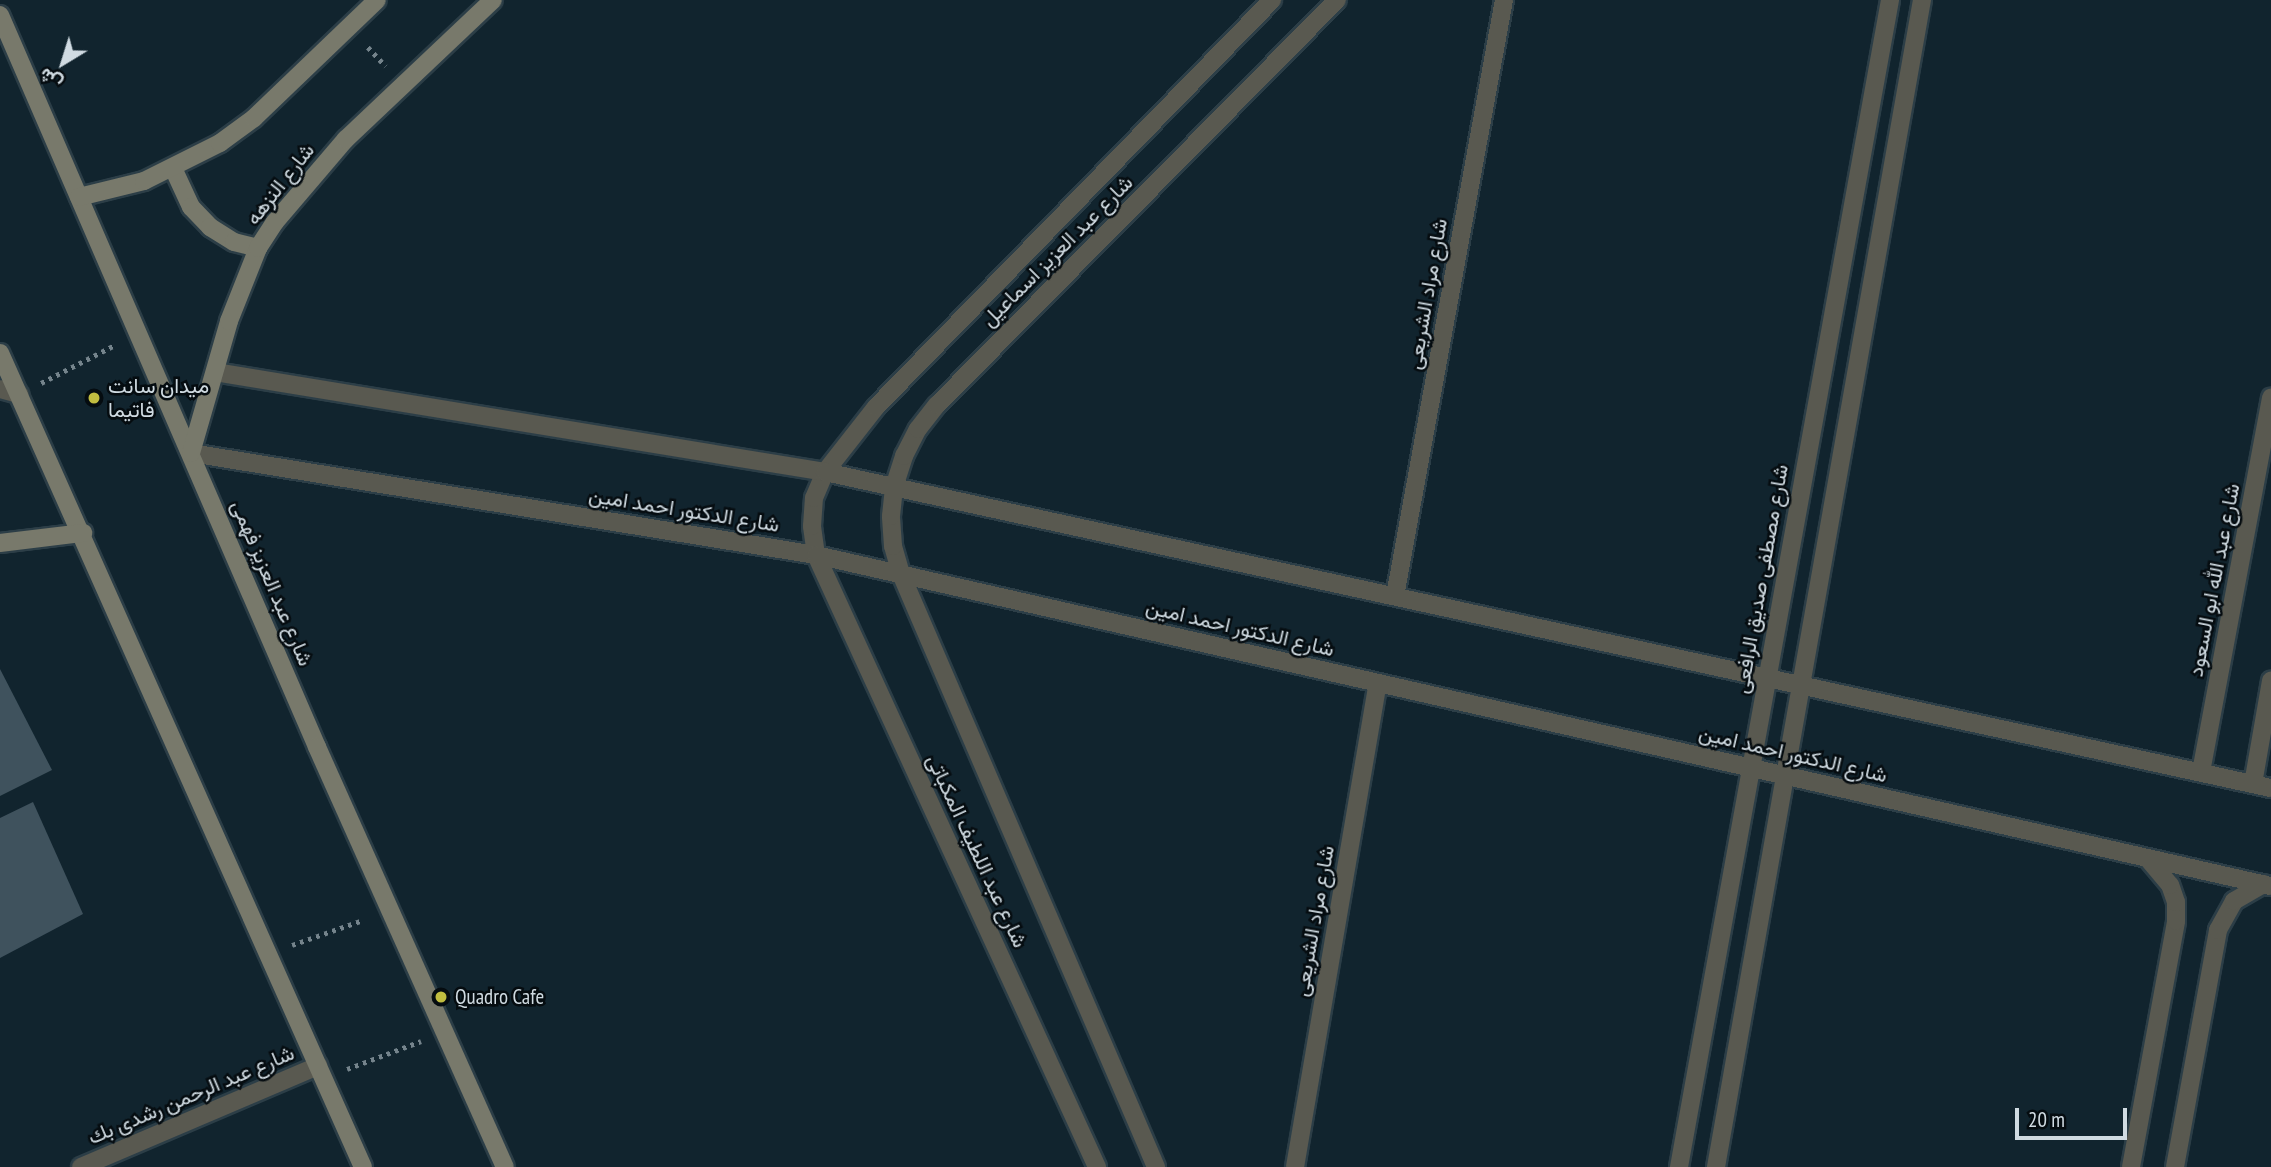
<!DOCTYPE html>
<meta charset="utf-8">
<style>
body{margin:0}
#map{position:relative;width:2271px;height:1167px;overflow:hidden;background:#11242e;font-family:"PT Sans Narrow",Vazirmatn,sans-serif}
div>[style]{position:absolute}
.building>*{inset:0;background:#3f525d}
.path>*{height:4.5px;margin-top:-2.25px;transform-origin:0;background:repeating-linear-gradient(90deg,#75848c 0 3.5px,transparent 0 8.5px)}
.roads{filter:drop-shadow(2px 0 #2c3e47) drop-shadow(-2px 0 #2c3e47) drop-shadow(0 2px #2c3e47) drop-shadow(0 -2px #2c3e47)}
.minor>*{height:18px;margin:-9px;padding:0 9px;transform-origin:9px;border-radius:9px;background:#595950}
.tertiary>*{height:18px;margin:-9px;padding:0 9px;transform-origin:9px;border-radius:9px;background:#595950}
.secondary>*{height:18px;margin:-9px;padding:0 9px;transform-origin:9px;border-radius:9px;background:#78796b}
.dots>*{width:19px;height:19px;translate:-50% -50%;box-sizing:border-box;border:4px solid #050c10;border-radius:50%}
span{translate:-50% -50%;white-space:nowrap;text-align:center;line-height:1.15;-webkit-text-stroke:5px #050c10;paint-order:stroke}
.street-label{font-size:21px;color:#d0dbe2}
.poi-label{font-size:21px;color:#d0dbe2}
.left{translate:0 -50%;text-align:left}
.north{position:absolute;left:28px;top:28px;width:70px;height:70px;-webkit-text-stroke:5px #050c10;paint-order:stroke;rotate:218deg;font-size:19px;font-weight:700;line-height:28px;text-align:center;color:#d0dbe2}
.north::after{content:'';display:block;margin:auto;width:24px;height:32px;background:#d0dbe2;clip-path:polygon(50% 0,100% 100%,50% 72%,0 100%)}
.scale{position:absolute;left:2015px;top:1108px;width:112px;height:32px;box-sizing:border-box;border:4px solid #d0dbe2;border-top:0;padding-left:9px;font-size:21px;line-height:24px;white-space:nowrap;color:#d0dbe2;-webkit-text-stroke:5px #050c10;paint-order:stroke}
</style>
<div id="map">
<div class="building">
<i style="clip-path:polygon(0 669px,52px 770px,0 796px)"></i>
<i style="clip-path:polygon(33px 802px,83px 914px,0 958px,0 818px)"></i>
</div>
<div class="path">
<i style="left:368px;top:47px;width:26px;rotate:47deg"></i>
<i style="left:41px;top:383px;width:83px;rotate:-27.2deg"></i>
<i style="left:292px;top:945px;width:75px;rotate:-19.4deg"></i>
<i style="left:347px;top:1069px;width:79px;rotate:-20.7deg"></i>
</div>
<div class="roads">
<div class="minor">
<i style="left:1395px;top:596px;width:606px;rotate:-79.64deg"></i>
<i style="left:2201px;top:772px;width:381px;rotate:-79.4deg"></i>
<i style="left:2253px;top:784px;width:105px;rotate:-80.1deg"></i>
<i style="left:81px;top:1167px;width:258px;rotate:-23.1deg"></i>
<i style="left:1097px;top:1167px;width:673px;rotate:-114.66deg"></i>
<i style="left:816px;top:555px;width:29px;rotate:-98deg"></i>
<i style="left:812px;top:526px;width:28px;rotate:-86deg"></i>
<i style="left:814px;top:498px;width:28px;rotate:-67deg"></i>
<i style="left:825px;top:472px;width:83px;rotate:-51.9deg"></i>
<i style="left:876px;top:407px;width:568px;rotate:-45.78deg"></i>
<i style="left:1156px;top:1167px;width:646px;rotate:-113.27deg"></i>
<i style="left:901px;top:574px;width:29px;rotate:-106deg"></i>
<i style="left:893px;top:546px;width:30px;rotate:-94deg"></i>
<i style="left:891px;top:516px;width:29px;rotate:-84deg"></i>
<i style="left:894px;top:487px;width:33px;rotate:-72deg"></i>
<i style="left:904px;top:456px;width:30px;rotate:-63deg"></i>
<i style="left:918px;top:429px;width:31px;rotate:-52deg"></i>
<i style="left:937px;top:405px;width:569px;rotate:-45.36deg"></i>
<i style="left:1295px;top:1167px;width:491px;rotate:-80.3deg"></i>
<i style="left:1679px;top:1167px;width:1186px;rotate:-79.75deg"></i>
<i style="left:1716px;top:1167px;width:1185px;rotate:-79.99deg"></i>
<i style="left:2131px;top:1167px;width:250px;rotate:-79.6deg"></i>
<i style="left:2176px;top:921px;width:19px;rotate:-90deg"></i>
<i style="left:2176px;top:902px;width:18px;rotate:-109deg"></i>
<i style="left:2170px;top:885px;width:35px;rotate:-130deg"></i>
<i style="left:2175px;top:1167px;width:241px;rotate:-79.7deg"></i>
<i style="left:2218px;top:930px;width:33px;rotate:-61deg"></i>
<i style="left:2234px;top:901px;width:34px;rotate:-30deg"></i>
</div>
<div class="tertiary">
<i style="left:215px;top:372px;width:618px;rotate:9.31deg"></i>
<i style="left:825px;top:472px;width:1480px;rotate:12.33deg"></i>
<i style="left:0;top:389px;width:20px;rotate:15deg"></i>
<i style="left:191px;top:453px;width:633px;rotate:9.27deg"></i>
<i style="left:816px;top:555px;width:1492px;rotate:12.82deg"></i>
</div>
<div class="secondary">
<i style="left:0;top:15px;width:798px;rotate:66.58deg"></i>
<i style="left:317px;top:747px;width:460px;rotate:65.9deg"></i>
<i style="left:173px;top:168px;width:43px;rotate:65.2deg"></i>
<i style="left:191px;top:207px;width:28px;rotate:46deg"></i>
<i style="left:210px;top:227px;width:28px;rotate:32deg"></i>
<i style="left:234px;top:242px;width:25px;rotate:14deg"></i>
<i style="left:79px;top:197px;width:67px;rotate:-13.8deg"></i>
<i style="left:144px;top:181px;width:85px;rotate:-26.6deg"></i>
<i style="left:220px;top:143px;width:42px;rotate:-36.3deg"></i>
<i style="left:254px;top:118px;width:170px;rotate:-43.8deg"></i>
<i style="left:0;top:353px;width:891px;rotate:65.97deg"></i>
<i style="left:191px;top:453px;width:137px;rotate:-73.9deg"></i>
<i style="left:229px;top:321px;width:79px;rotate:-68.3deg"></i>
<i style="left:258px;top:248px;width:31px;rotate:-57deg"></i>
<i style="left:275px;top:222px;width:109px;rotate:-49.5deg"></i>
<i style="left:346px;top:139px;width:202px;rotate:-43.4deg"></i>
<i style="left:0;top:543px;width:84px;rotate:-6.9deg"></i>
</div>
</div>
<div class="dots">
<i style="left:94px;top:398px;background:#c1bd40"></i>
<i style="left:441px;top:997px;background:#c1bd40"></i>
</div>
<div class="street-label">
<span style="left:280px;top:184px;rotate:-52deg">شارع النزهه</span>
<span style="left:1057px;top:251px;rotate:-45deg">شارع عبد العزيز اسماعيل</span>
<span style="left:1427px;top:294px;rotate:-80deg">شارع مراد الشريعى</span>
<span style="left:684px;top:510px;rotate:9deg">شارع الدكتور احمد امين</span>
<span style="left:1761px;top:579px;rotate:-80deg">شارع مصطفى صديق الرافعى</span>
<span style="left:2214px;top:580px;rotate:-79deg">شارع عبد الله ابو السعود</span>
<span style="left:272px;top:583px;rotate:67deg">شارع عبد العزيز فهمى</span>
<span style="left:1240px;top:628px;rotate:13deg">شارع الدكتور احمد امين</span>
<span style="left:1793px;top:754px;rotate:13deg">شارع الدكتور احمد امين</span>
<span style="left:977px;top:851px;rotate:65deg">شارع عبد اللطيف المكباتى</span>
<span style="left:1314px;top:921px;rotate:-80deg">شارع مراد الشريعى</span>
<span style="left:191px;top:1095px;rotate:-23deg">شارع عبد الرحمن رشدى بك</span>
</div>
<div class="poi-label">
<span class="left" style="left:108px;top:398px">ميدان سانت<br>فاتيما</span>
<span class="left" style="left:455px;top:997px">Quadro Cafe</span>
</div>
<div class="north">ش</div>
<div class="scale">20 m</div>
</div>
